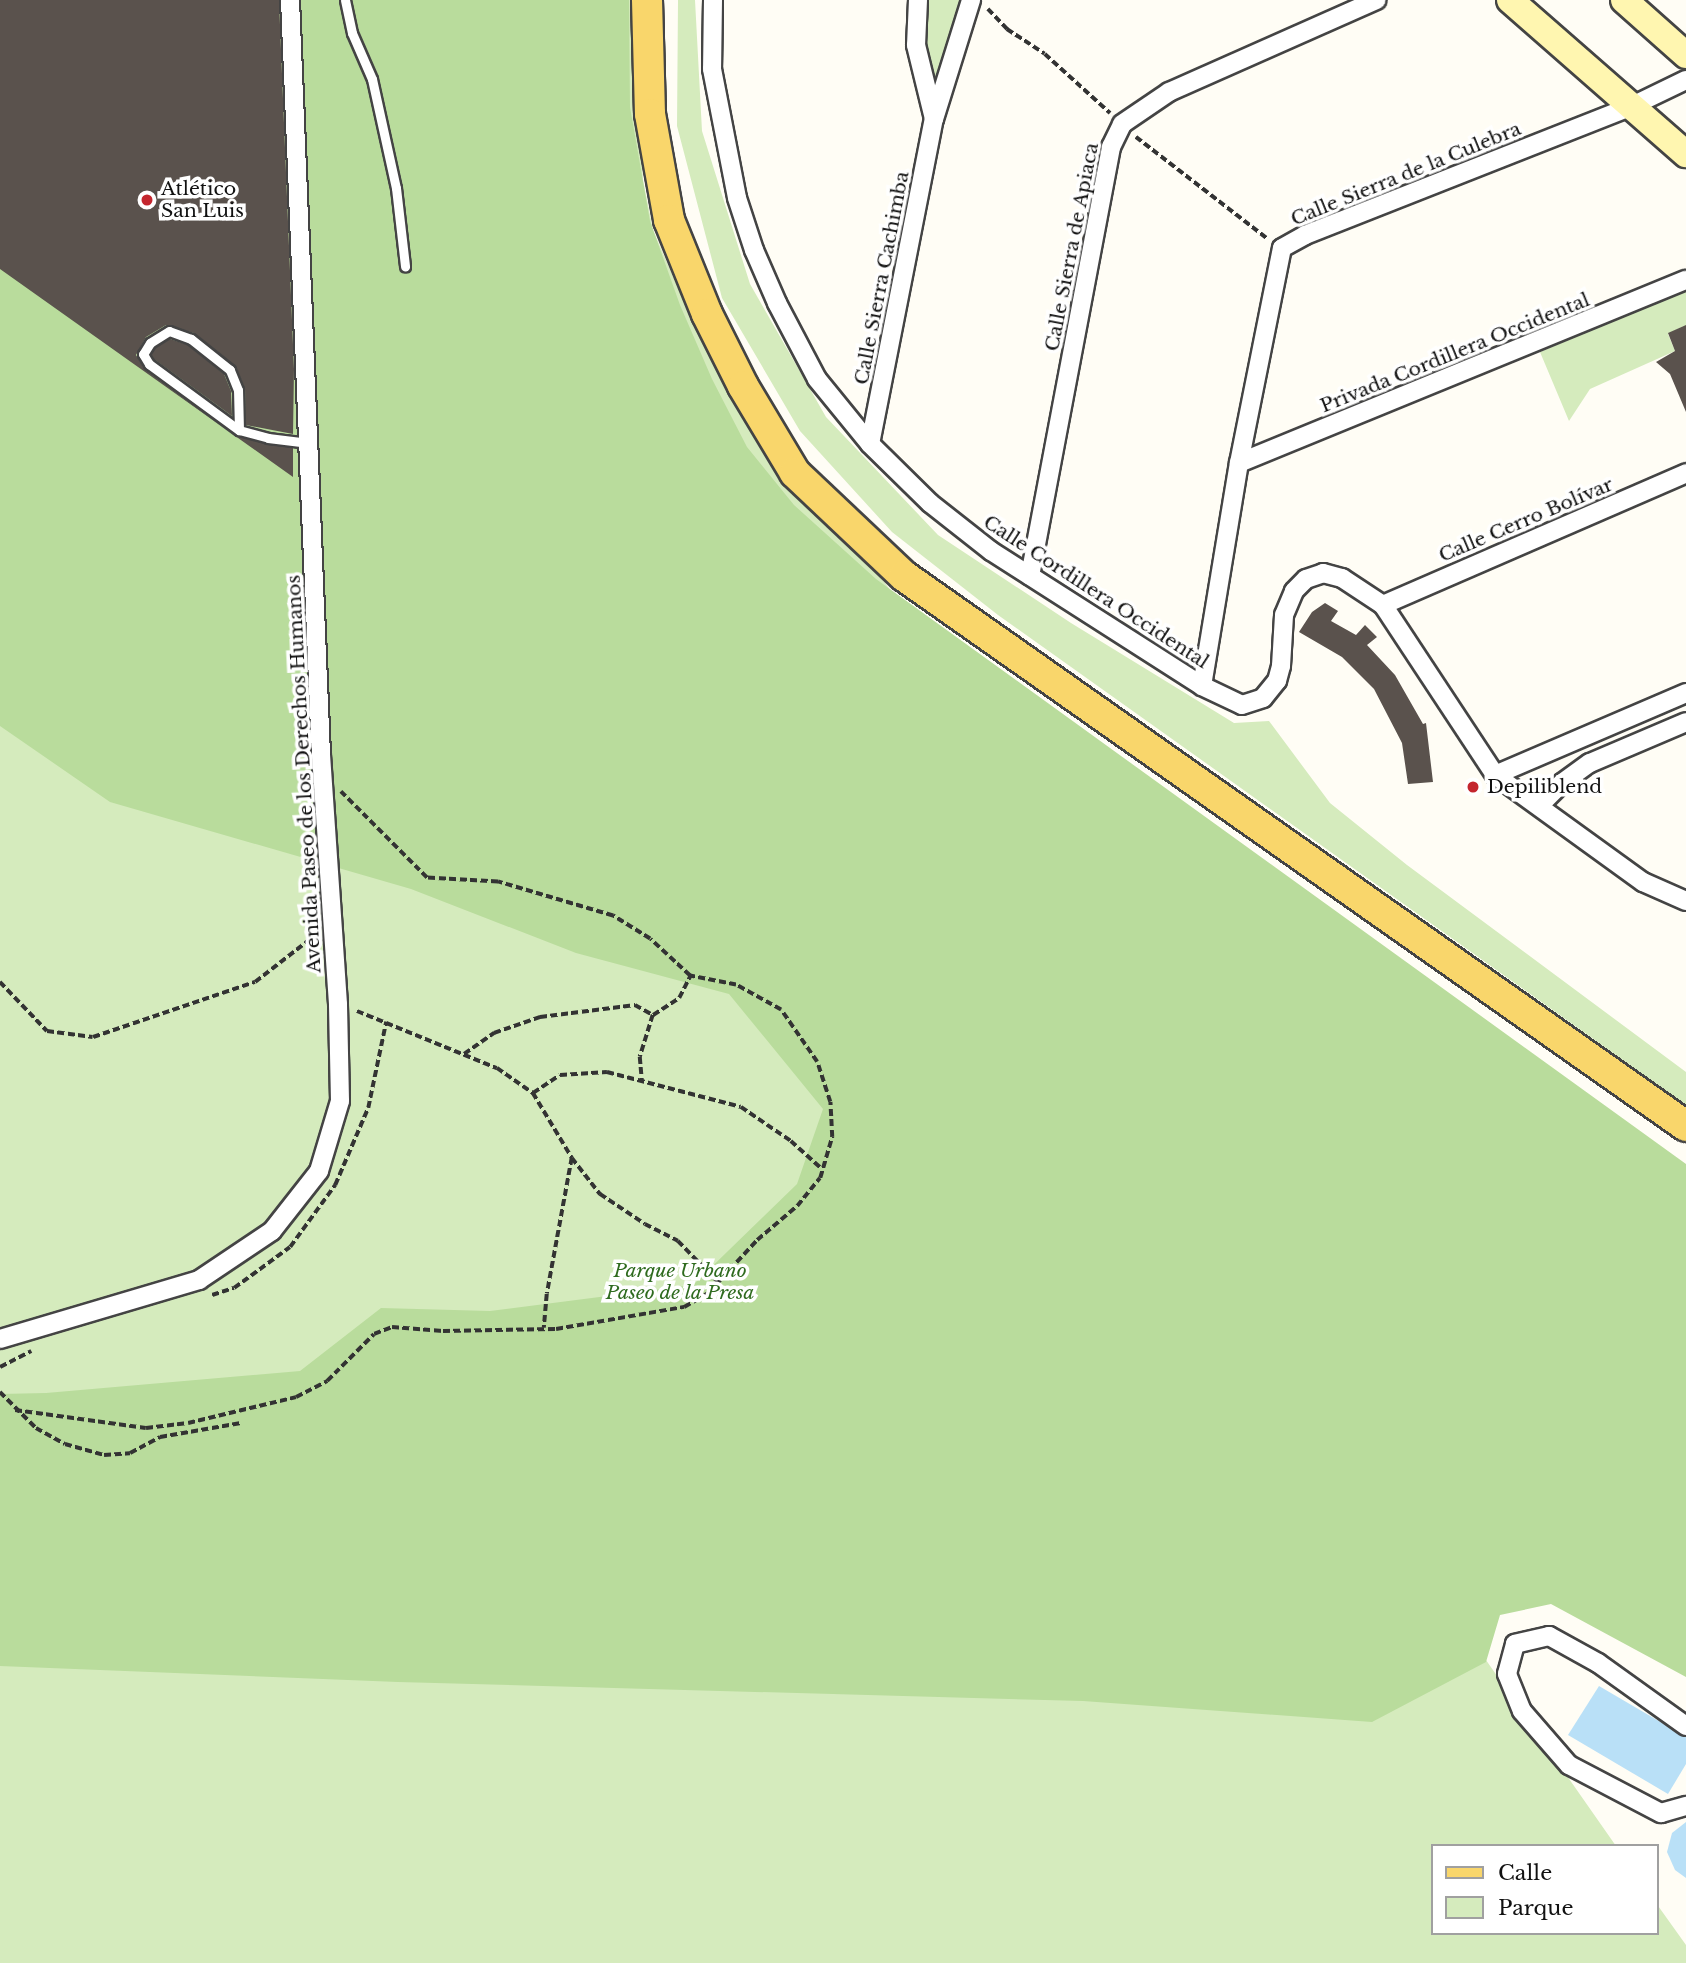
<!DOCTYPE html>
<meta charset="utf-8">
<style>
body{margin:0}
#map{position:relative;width:1686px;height:1963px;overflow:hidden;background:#fffdf5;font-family:"Libre Baskerville",serif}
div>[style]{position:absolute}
.green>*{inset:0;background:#d5ebbd}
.forest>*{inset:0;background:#b9dc9c}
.water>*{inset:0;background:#b9e0f7}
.building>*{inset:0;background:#5a524d}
.path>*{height:3.5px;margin-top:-1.75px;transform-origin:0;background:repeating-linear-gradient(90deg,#333 0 7px,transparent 0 10.5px)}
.roads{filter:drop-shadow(2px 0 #444) drop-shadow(-2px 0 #444) drop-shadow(0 2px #444) drop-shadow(0 -2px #444)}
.lane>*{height:9px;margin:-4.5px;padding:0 4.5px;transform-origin:4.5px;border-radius:4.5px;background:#fff}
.street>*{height:18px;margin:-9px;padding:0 9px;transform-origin:9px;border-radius:9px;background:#fff}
.secondary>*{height:26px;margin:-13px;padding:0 13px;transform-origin:13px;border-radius:13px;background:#fff6b0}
.primary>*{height:30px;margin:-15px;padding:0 15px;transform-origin:15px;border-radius:15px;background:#f9d66b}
.dots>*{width:19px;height:19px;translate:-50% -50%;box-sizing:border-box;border:4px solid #fff;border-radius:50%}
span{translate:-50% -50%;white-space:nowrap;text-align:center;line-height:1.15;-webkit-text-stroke:7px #fff;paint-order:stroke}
.street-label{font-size:19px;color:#111}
.poi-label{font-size:19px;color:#111}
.left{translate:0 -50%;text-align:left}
.park-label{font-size:19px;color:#2f6b1f;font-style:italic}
.legend{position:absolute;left:1431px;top:1844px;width:228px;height:91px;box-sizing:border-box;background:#fff;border:2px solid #a0a0a0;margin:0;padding:9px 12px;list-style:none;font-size:21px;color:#111}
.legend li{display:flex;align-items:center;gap:14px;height:35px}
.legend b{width:35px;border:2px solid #a0a0a0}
</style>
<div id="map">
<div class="green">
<i style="clip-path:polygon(0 0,633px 0,643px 180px,653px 230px,696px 330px,894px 595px,1444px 1600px,1616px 1846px,1432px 1846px,1432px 1933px,1656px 1933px,1656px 1903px,1686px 1945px,1686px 1963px,0 1963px)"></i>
<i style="clip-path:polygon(678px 0,695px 0,702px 131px,750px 284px,826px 417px,938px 535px,1071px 623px,1234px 723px,1269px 721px,1330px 803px,1407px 865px,1686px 1072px,1686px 1105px,998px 615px,892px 532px,800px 431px,722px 298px,677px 126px)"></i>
<i style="clip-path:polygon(926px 0,963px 0,936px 90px,927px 56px)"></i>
<i style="clip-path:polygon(1686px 290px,1686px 328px,1684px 326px,1668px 334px,1675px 351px,1590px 389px,1569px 421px,1540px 352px)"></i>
</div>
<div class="forest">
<i style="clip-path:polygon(0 0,629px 0,630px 107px,650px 221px,680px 305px,712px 379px,747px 447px,794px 505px,876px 579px,1686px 1164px,1686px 1677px,1551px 1604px,1500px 1615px,1486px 1662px,1372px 1722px,1083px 1701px,398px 1682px,0 1666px,0 1394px,46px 1393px,300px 1371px,381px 1308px,490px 1311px,693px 1285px,797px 1184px,823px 1109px,729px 994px,576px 953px,411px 889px,110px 802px,0 726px)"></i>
</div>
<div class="water">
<i style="clip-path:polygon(1599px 1686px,1686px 1737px,1686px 1764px,1668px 1794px,1568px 1735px)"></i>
<i style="clip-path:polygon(1686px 1822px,1686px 1878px,1675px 1870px,1667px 1852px,1672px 1833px)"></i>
</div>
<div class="building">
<i style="clip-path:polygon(0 0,279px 0,294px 369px,293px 434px,246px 425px,245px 389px,236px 367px,194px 333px,166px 325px,146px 337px,136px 355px,145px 370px,235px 436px,293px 448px,293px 477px,0 269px)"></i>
<i style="clip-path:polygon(1686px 325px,1686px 412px,1670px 374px,1656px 362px,1675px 351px,1668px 333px)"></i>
<i style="clip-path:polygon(170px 339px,188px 345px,224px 374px,231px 391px,232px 416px,154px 359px,151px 354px,155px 348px)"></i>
<i style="clip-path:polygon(1325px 603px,1338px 611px,1331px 621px,1356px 635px,1365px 625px,1377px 637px,1367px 645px,1395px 675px,1423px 724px,1426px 723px,1433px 782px,1408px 784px,1402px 743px,1374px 689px,1342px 657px,1299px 632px,1312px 612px)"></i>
</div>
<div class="path">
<i style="left:988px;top:9px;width:28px;rotate:46deg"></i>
<i style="left:1007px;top:29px;width:45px;rotate:33.3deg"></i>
<i style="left:1045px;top:54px;width:88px;rotate:42.2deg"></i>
<i style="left:1136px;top:137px;width:167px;rotate:37.7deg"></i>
<i style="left:0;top:982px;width:68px;rotate:46.2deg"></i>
<i style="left:47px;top:1031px;width:46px;rotate:7.4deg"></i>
<i style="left:93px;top:1037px;width:171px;rotate:-18.8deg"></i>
<i style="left:255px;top:982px;width:75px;rotate:-37.9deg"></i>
<i style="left:357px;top:1011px;width:151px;rotate:22.2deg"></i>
<i style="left:497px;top:1068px;width:44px;rotate:34.8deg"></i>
<i style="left:533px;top:1093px;width:76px;rotate:59deg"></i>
<i style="left:572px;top:1158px;width:138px;rotate:100.4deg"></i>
<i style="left:547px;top:1294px;width:34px;rotate:95deg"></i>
<i style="left:653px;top:1015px;width:31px;rotate:-33deg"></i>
<i style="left:679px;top:998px;width:25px;rotate:-63deg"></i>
<i style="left:464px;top:1054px;width:37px;rotate:-35deg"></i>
<i style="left:494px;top:1033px;width:49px;rotate:-19.2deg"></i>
<i style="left:540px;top:1017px;width:96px;rotate:-7.2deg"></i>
<i style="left:635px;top:1005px;width:21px;rotate:29deg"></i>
<i style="left:653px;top:1015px;width:44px;rotate:107.2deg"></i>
<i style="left:640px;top:1057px;width:24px;rotate:85deg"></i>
<i style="left:533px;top:1093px;width:32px;rotate:-34deg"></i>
<i style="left:560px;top:1075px;width:47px;rotate:-3.7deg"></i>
<i style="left:607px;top:1072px;width:138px;rotate:14.6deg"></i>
<i style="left:741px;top:1107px;width:60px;rotate:34.2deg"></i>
<i style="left:791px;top:1141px;width:42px;rotate:42.1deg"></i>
<i style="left:572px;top:1158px;width:46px;rotate:52.1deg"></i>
<i style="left:600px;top:1194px;width:54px;rotate:33.7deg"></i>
<i style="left:645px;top:1224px;width:37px;rotate:27deg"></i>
<i style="left:678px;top:1241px;width:57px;rotate:45.7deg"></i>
<i style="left:212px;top:1295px;width:23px;rotate:-18deg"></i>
<i style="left:234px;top:1288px;width:69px;rotate:-36.2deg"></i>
<i style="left:290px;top:1247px;width:77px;rotate:-54deg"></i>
<i style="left:335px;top:1185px;width:84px;rotate:-66.8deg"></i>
<i style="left:368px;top:1108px;width:88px;rotate:-78.2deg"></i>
<i style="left:0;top:1367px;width:35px;rotate:-27deg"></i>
<i style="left:0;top:1392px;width:51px;rotate:45deg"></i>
<i style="left:36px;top:1428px;width:33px;rotate:29deg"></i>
<i style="left:65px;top:1444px;width:41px;rotate:15.8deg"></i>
<i style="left:104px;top:1455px;width:26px;rotate:-4deg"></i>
<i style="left:130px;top:1453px;width:34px;rotate:-28deg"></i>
<i style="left:160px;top:1437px;width:82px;rotate:-9.8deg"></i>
<i style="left:15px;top:1410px;width:132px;rotate:7.8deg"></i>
<i style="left:146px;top:1428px;width:42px;rotate:-6.8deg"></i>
<i style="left:188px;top:1423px;width:111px;rotate:-13.5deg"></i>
<i style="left:296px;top:1397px;width:35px;rotate:-27deg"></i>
<i style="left:327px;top:1381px;width:66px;rotate:-45deg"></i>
<i style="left:374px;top:1334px;width:19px;rotate:-21deg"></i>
<i style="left:392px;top:1327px;width:51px;rotate:4.5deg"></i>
<i style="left:443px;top:1331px;width:113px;rotate:-1deg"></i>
<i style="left:556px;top:1329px;width:130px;rotate:-9.8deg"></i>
<i style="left:684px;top:1307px;width:28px;rotate:-30deg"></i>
<i style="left:708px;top:1293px;width:72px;rotate:-47.2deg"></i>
<i style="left:757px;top:1240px;width:52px;rotate:-40.4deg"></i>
<i style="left:797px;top:1206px;width:36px;rotate:-51deg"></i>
<i style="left:820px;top:1178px;width:43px;rotate:-73.7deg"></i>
<i style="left:832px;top:1137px;width:35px;rotate:-93deg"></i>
<i style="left:830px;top:1102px;width:42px;rotate:-108deg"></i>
<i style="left:817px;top:1062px;width:63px;rotate:-124.7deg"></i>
<i style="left:781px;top:1010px;width:51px;rotate:-150.9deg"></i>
<i style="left:736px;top:985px;width:47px;rotate:-168.9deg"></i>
<i style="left:690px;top:976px;width:54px;rotate:-137.2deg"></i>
<i style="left:650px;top:939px;width:44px;rotate:-148.1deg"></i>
<i style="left:613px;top:916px;width:120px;rotate:-163.5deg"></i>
<i style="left:498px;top:882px;width:71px;rotate:-176.8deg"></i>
<i style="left:427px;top:878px;width:122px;rotate:-135deg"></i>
</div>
<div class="roads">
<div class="lane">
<i style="left:345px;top:0;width:34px;rotate:78deg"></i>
<i style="left:352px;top:33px;width:50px;rotate:66.5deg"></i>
<i style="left:372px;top:79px;width:112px;rotate:77.6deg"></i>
<i style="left:396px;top:188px;width:79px;rotate:83.4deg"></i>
<i style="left:239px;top:430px;width:40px;rotate:-91.4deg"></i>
<i style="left:238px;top:390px;width:22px;rotate:-112deg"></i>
<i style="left:230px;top:370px;width:50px;rotate:-141.5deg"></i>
<i style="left:191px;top:339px;width:23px;rotate:-160deg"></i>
<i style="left:169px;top:331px;width:22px;rotate:148deg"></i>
<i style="left:150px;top:343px;width:13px;rotate:122deg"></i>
<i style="left:143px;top:354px;width:12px;rotate:59deg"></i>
<i style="left:149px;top:364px;width:112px;rotate:36.3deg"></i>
<i style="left:239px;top:430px;width:30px;rotate:15deg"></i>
<i style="left:268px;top:438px;width:39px;rotate:7deg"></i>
</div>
<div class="street">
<i style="left:713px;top:0;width:69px;rotate:90.8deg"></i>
<i style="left:712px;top:69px;width:131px;rotate:79deg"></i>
<i style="left:737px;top:198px;width:55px;rotate:71.9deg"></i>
<i style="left:754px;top:250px;width:58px;rotate:66.5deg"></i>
<i style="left:777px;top:303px;width:86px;rotate:62.2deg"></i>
<i style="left:817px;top:379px;width:84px;rotate:50.8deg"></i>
<i style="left:870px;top:444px;width:84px;rotate:44.5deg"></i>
<i style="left:930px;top:503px;width:78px;rotate:38.2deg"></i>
<i style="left:991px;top:551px;width:250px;rotate:32.6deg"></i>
<i style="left:1202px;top:686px;width:44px;rotate:25.4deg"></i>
<i style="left:1242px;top:705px;width:22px;rotate:-18deg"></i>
<i style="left:1263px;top:698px;width:22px;rotate:-51deg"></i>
<i style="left:1277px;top:681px;width:16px;rotate:-75deg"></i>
<i style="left:1281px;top:666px;width:51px;rotate:-86.6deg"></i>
<i style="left:1284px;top:615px;width:26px;rotate:-67deg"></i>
<i style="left:1294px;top:591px;width:17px;rotate:-45deg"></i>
<i style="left:1306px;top:579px;width:18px;rotate:-19deg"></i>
<i style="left:1323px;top:573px;width:20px;rotate:15deg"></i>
<i style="left:1342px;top:578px;width:49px;rotate:33.4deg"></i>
<i style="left:1383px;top:605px;width:204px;rotate:56.6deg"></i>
<i style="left:1495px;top:775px;width:183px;rotate:35.9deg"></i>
<i style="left:1643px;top:882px;width:47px;rotate:23.8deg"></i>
<i style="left:918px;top:0;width:45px;rotate:92.5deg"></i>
<i style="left:916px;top:45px;width:76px;rotate:76.3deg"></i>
<i style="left:870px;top:444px;width:331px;rotate:-78.9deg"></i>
<i style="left:934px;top:119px;width:125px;rotate:-72.7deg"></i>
<i style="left:1239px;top:463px;width:483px;rotate:-22.3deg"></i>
<i style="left:1030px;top:576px;width:437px;rotate:-79.3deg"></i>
<i style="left:1111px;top:147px;width:25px;rotate:-64deg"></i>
<i style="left:1122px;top:124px;width:57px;rotate:-34.2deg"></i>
<i style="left:1169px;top:92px;width:227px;rotate:-23.9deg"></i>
<i style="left:1383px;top:605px;width:331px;rotate:-23.5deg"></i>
<i style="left:1202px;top:686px;width:226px;rotate:-80.6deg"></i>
<i style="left:1239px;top:463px;width:219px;rotate:-78.7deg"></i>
<i style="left:1282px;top:248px;width:26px;rotate:-29deg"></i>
<i style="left:1305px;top:235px;width:352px;rotate:-21.5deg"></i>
<i style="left:1632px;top:106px;width:60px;rotate:-25.7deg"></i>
<i style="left:1495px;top:775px;width:208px;rotate:-23.2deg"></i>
<i style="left:1539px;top:806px;width:33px;rotate:-45deg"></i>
<i style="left:1562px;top:783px;width:34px;rotate:-36deg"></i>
<i style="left:1590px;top:763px;width:104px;rotate:-23.1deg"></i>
<i style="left:0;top:1339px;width:208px;rotate:-16.5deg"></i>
<i style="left:199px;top:1280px;width:88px;rotate:-33.9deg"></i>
<i style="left:272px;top:1231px;width:76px;rotate:-51.9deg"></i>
<i style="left:319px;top:1171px;width:73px;rotate:-73.3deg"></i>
<i style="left:340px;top:1101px;width:97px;rotate:-91.2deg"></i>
<i style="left:338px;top:1004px;width:250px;rotate:-93.9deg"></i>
<i style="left:321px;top:755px;width:756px;rotate:-92.35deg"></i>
<i style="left:1686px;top:1726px;width:108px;rotate:-144.4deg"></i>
<i style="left:1598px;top:1663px;width:56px;rotate:-151.1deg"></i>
<i style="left:1549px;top:1636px;width:35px;rotate:167deg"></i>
<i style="left:1515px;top:1644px;width:31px;rotate:105deg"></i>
<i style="left:1507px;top:1674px;width:40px;rotate:68deg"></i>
<i style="left:1522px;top:1711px;width:72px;rotate:49deg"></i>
<i style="left:1569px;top:1765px;width:104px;rotate:27.6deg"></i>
<i style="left:1661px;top:1813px;width:26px;rotate:-16deg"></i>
</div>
<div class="secondary">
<i style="left:1510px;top:0;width:234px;rotate:41.2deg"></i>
<i style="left:1624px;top:0;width:83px;rotate:41.6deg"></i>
</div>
<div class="primary">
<i style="left:647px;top:0;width:114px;rotate:88.5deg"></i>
<i style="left:650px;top:114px;width:108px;rotate:79.8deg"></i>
<i style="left:669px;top:220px;width:101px;rotate:68deg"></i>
<i style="left:707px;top:314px;width:80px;rotate:63.4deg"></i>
<i style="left:743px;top:386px;width:101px;rotate:59.1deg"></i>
<i style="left:795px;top:473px;width:150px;rotate:43.4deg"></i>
<i style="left:904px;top:576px;width:956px;rotate:35.12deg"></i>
</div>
</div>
<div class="dots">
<i style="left:147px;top:200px;background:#c4262e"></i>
<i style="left:1473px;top:787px;background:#c4262e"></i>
</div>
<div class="street-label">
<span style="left:1406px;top:174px;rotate:-22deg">Calle Sierra de la Culebra</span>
<span style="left:1072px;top:247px;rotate:-79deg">Calle Sierra de Apiaca</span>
<span style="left:882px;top:278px;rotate:-79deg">Calle Sierra Cachimba</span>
<span style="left:1455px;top:353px;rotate:-22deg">Privada Cordillera Occidental</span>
<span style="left:1526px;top:520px;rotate:-23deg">Calle Cerro Bolívar</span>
<span style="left:1096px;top:592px;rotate:33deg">Calle Cordillera Occidental</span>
<span style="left:304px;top:774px;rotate:-93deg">Avenida Paseo de los Derechos Humanos</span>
</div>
<div class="poi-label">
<span class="left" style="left:161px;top:200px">Atlético<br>San Luis</span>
<span class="left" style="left:1487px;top:787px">Depiliblend</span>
</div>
<div class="park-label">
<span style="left:680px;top:1282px">Parque Urbano<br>Paseo de la Presa</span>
</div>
<ul class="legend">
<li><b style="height:9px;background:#f9d66b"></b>Calle</li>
<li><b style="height:19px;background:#d5ebbd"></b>Parque</li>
</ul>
</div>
